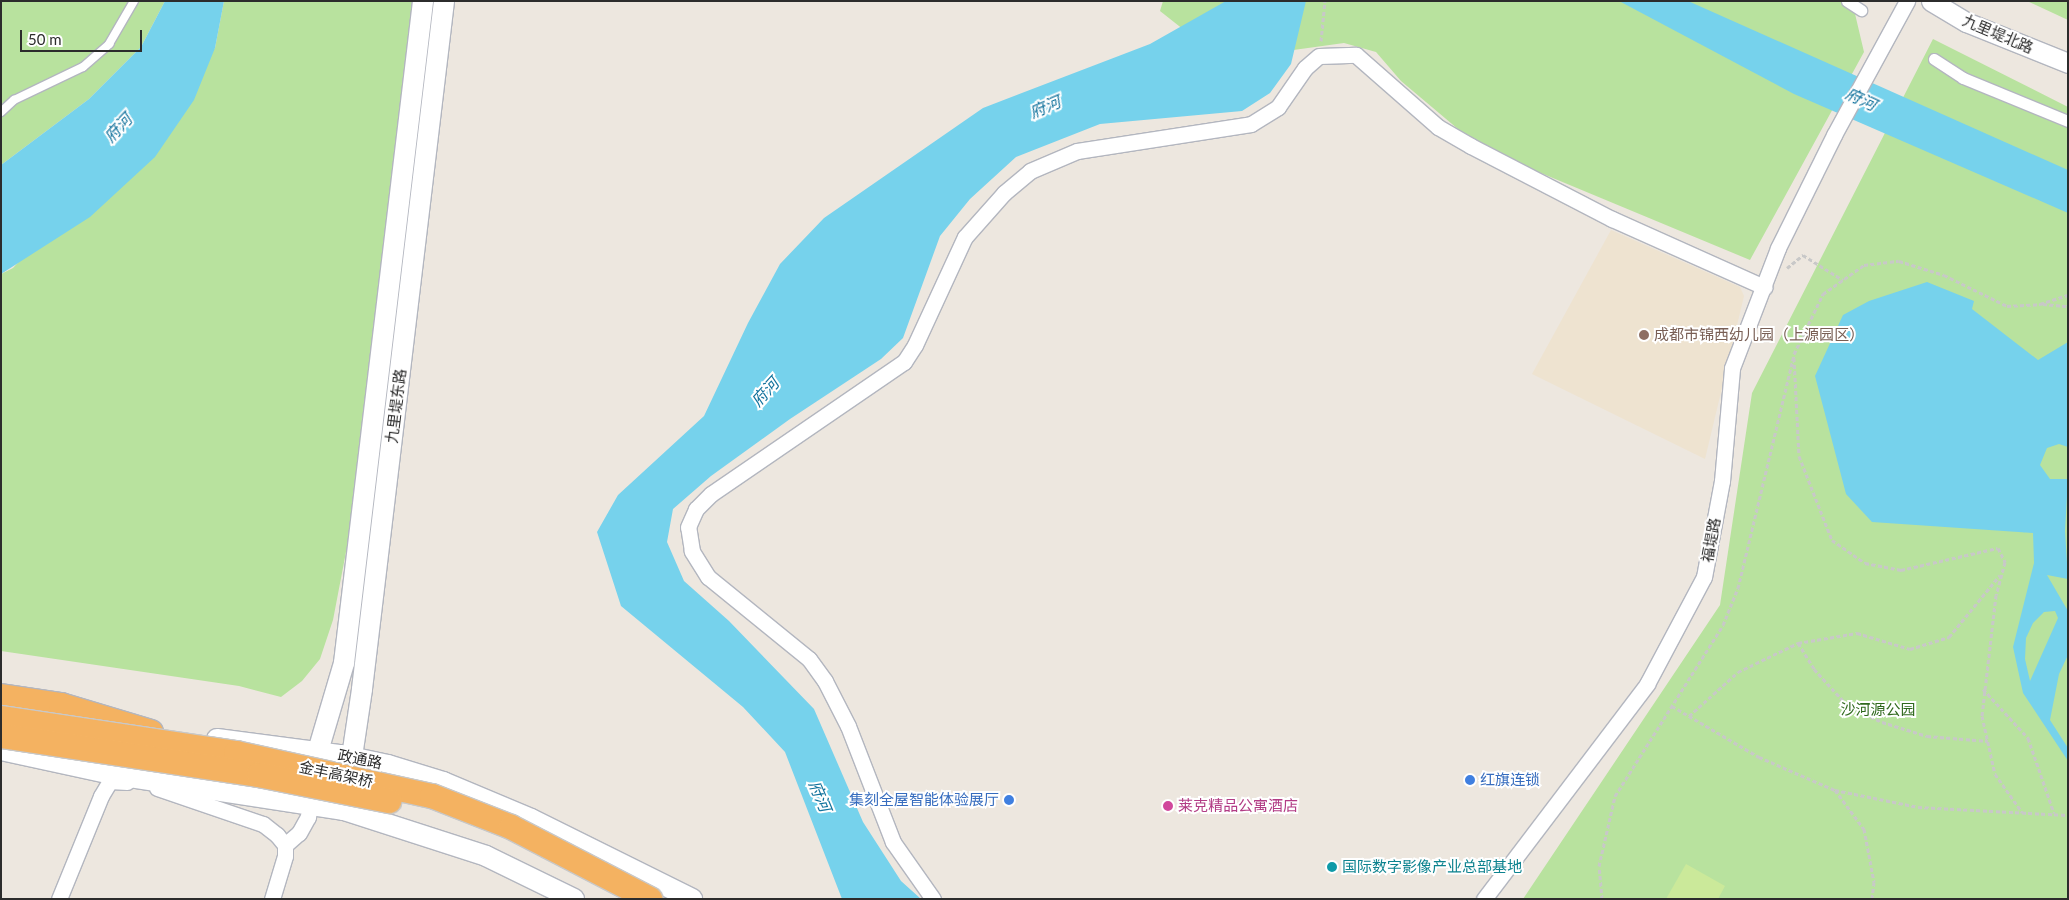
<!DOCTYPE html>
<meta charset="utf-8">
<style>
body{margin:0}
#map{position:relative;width:2069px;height:900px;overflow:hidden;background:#ede7df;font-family:Lato,"Noto Sans SC",sans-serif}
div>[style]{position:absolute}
.education>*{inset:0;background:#eee3d0}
.green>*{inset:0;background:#b8e29e}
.pitch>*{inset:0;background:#cbe99a}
.water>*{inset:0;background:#76d2ec}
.path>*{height:3px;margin-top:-1.5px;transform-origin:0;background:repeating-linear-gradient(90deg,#c8c8c8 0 4px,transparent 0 6.5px)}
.roads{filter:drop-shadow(1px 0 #b3b6bf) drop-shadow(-1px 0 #b3b6bf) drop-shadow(0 1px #b3b6bf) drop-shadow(0 -1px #b3b6bf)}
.service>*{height:8px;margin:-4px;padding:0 4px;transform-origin:4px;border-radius:4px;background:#fff}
.pedestrian>*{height:11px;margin:-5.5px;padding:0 5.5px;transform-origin:5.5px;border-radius:5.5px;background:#fff}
.minor>*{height:15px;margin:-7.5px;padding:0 7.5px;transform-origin:7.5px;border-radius:7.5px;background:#fff}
.tertiary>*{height:19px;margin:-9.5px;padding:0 9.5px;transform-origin:9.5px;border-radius:9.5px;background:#fff}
.secondary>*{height:20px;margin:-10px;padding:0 10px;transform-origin:10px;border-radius:10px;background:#fff}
.trunk>*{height:24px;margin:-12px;padding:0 12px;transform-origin:12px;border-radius:12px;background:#f4b261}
.bridges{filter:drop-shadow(1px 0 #c8c8c8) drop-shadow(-1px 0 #c8c8c8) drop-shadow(0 1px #c8c8c8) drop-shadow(0 -1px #c8c8c8)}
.trunk-bridge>*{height:24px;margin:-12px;padding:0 12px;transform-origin:12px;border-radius:12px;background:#f4b261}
.dots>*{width:14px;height:14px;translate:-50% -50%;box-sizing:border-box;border:2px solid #fff;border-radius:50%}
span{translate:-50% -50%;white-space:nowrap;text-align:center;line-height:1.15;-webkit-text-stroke:4px #fff;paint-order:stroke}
.street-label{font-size:15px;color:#2c2c2c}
.education-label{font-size:15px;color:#785e54}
.left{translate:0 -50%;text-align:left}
.park-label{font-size:15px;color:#30691d}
.shop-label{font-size:15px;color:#366cbe}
.right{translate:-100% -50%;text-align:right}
.hotel-label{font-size:15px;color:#b23c85}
.culture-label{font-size:15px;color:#0d838f}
.water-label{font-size:16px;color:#11729c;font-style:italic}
.frame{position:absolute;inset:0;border:2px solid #2c2c2c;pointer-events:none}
.scale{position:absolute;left:20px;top:30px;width:122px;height:22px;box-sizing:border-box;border:2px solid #2c2c2c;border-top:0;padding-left:6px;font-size:15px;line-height:18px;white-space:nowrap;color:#2c2c2c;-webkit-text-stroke:4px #fff;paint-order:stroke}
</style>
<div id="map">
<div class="education">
<i style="clip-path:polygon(1611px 230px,1740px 287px,1744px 296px,1705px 459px,1532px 374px)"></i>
</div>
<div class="green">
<i style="clip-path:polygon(1px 1px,165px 1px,141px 47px,89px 99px,1px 165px)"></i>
<i style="clip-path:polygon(224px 1px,414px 1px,350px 531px,333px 620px,320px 659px,302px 681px,281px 697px,239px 686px,1px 651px,1px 274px,13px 268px,215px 48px)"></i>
<i style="clip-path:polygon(1163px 1px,1852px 1px,1864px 52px,1750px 260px,1512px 161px,1471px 140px,1401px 81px,1376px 52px,1344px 43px,1222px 60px,1160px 11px)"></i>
<i style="clip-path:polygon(2027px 1px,2068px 1px,2068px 20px)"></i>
<i style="clip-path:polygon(1933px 39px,2068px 107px,2068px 899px,1523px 899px,1720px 605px,1752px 393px)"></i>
</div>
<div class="pitch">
<i style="clip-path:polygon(1686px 864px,1725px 886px,1718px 899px,1666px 899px)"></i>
</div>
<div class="water">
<i style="clip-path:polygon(165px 1px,224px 1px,215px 48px,194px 100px,155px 157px,90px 217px,1px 274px,1px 165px,89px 99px,141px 47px)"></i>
<i style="clip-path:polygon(1226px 1px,1306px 1px,1291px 64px,1270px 93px,1242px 111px,1100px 124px,1016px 157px,970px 199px,940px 236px,903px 338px,881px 359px,790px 419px,711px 476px,673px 509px,667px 542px,684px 581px,729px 621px,814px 709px,863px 822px,901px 881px,921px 899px,842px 899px,785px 752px,743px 707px,621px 606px,597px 532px,618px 495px,704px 416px,748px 323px,780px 264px,824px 218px,983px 108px,1150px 44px)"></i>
<i style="clip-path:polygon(1619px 1px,1688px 1px,2068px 170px,2068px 213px,1794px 94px)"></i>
<i style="clip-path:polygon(evenodd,1927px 282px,1974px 301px,1972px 309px,2038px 360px,2068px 342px,2068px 447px,2059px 444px,2047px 448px,2040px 465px,2050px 479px,2068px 479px,2065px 531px,2068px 579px,2047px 575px,2068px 611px,2068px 655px,2059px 674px,2050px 720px,2068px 748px,2068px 761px,2023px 693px,2013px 647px,2034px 563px,2033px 533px,1872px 522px,1846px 494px,1815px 376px,1843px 315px,1869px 301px,1927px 282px,2055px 611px,2058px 618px,2030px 681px,2025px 659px,2026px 638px,2033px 623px,2044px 612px,2055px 611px)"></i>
</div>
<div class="path">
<i style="left:1321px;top:41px;width:40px;rotate:-84.3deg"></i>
<i style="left:1787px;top:268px;width:21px;rotate:-39deg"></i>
<i style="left:1803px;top:255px;width:47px;rotate:32deg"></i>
<i style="left:2043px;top:304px;width:25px;rotate:5deg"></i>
<i style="left:1794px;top:358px;width:98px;rotate:87.1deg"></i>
<i style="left:1799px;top:456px;width:90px;rotate:68.6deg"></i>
<i style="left:1832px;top:540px;width:40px;rotate:34.9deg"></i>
<i style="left:1865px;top:563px;width:37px;rotate:11deg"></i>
<i style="left:1901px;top:570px;width:99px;rotate:-12.8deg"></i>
<i style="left:1998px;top:548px;width:16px;rotate:63deg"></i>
<i style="left:2005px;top:562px;width:34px;rotate:105deg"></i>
<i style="left:1996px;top:595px;width:122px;rotate:96.6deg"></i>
<i style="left:1982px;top:716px;width:59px;rotate:77.4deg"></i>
<i style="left:1995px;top:774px;width:47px;rotate:54.6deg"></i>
<i style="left:1798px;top:643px;width:31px;rotate:58deg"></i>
<i style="left:1814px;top:669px;width:49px;rotate:47.5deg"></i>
<i style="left:1847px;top:705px;width:39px;rotate:26deg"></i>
<i style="left:1882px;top:722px;width:47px;rotate:17.3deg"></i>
<i style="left:1927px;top:736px;width:61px;rotate:4.7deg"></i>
<i style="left:1983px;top:689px;width:67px;rotate:47.4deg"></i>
<i style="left:2028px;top:738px;width:79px;rotate:70.9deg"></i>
<i style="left:1672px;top:706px;width:101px;rotate:30.4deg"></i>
<i style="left:1759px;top:757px;width:83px;rotate:23.5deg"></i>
<i style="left:1835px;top:790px;width:85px;rotate:11.6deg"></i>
<i style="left:1918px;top:807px;width:150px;rotate:3.1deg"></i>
<i style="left:1689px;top:716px;width:66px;rotate:-41.9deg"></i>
<i style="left:1738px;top:672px;width:67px;rotate:-25.8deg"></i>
<i style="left:1798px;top:643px;width:60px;rotate:-9.6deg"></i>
<i style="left:1857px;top:633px;width:55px;rotate:16.8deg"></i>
<i style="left:1910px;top:649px;width:41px;rotate:-17.1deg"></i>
<i style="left:1949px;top:637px;width:80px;rotate:-50.6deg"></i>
<i style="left:1835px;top:790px;width:49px;rotate:53.4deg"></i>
<i style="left:1864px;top:829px;width:54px;rotate:79.3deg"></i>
<i style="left:1874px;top:882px;width:17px;rotate:97deg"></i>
<i style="left:1602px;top:899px;width:33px;rotate:-95deg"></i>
<i style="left:1599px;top:866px;width:72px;rotate:-77.1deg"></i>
<i style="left:1615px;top:796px;width:202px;rotate:-57.7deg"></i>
<i style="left:1723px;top:625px;width:40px;rotate:-68deg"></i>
<i style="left:1738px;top:588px;width:241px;rotate:-76.5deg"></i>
<i style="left:1794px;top:354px;width:67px;rotate:-64.2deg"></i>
<i style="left:1823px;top:294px;width:50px;rotate:-35.3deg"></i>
<i style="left:1864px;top:265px;width:35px;rotate:-7deg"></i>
<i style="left:1899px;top:261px;width:47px;rotate:17.3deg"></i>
<i style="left:1944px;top:275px;width:70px;rotate:26.2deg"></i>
<i style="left:2007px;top:306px;width:33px;rotate:-3deg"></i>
<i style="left:2040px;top:304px;width:29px;rotate:-18deg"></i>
</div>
<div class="roads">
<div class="service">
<i style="left:1px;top:112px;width:18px;rotate:-43deg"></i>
<i style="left:14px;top:100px;width:76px;rotate:-25.6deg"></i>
<i style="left:83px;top:67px;width:35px;rotate:-41deg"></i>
<i style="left:109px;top:44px;width:50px;rotate:-59.8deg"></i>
</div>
<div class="pedestrian">
<i style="left:1847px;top:1px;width:17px;rotate:33deg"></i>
<i style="left:1934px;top:59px;width:35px;rotate:33deg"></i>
<i style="left:1963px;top:78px;width:113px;rotate:22.3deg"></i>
</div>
<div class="minor">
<i style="left:157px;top:788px;width:112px;rotate:18.8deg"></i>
<i style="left:263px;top:824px;width:18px;rotate:38deg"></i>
<i style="left:277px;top:835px;width:13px;rotate:51deg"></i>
<i style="left:285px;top:845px;width:11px;rotate:90deg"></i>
<i style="left:285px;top:856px;width:45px;rotate:106.8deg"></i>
<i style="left:285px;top:845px;width:18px;rotate:-41deg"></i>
<i style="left:299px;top:833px;width:18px;rotate:-61deg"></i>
<i style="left:308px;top:817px;width:13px;rotate:-81deg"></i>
<i style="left:59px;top:899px;width:111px;rotate:-67.8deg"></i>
<i style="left:101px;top:796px;width:17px;rotate:-59deg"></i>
<i style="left:110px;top:781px;width:17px;rotate:3deg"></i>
<i style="left:933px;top:899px;width:70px;rotate:-125.1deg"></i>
<i style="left:893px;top:842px;width:124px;rotate:-111.2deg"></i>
<i style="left:848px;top:726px;width:51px;rotate:-117.1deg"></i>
<i style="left:825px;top:681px;width:27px;rotate:-126deg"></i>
<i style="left:809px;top:659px;width:130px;rotate:-140.9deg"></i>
<i style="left:708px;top:577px;width:31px;rotate:-122deg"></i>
<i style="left:692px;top:551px;width:24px;rotate:-99deg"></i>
<i style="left:688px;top:527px;width:20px;rotate:-66deg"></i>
<i style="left:696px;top:509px;width:21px;rotate:-45deg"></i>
<i style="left:711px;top:494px;width:234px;rotate:-34.4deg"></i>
<i style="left:904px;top:362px;width:20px;rotate:-57deg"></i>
<i style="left:915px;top:345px;width:119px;rotate:-65.2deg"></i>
<i style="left:965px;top:237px;width:59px;rotate:-48.4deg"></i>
<i style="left:1004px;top:193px;width:34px;rotate:-40deg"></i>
<i style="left:1030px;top:171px;width:51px;rotate:-23.1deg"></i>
<i style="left:1077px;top:151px;width:176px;rotate:-8.8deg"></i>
<i style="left:1251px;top:124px;width:32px;rotate:-32deg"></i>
<i style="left:1278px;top:107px;width:47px;rotate:-55.3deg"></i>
<i style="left:1305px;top:68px;width:18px;rotate:-41deg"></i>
<i style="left:1319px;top:56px;width:37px;rotate:-2deg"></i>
<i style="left:1356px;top:55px;width:109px;rotate:41.3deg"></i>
<i style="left:1438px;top:127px;width:38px;rotate:30deg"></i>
<i style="left:1471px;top:146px;width:159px;rotate:27.4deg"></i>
<i style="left:1612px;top:219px;width:167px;rotate:24.1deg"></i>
<i style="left:1484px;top:899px;width:270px;rotate:-52.8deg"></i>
<i style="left:1647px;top:684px;width:121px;rotate:-62deg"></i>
<i style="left:1704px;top:577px;width:98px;rotate:-79.4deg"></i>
<i style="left:1722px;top:481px;width:113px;rotate:-84.9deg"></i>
<i style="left:1732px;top:368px;width:129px;rotate:-69deg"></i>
<i style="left:1778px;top:248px;width:126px;rotate:-63.6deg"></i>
<i style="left:1834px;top:135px;width:153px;rotate:-61.4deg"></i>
</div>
<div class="tertiary">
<i style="left:1931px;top:1px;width:41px;rotate:31deg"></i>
<i style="left:1966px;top:22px;width:110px;rotate:21.9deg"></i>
</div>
<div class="secondary">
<i style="left:217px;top:739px;width:125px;rotate:7.4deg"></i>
<i style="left:341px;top:755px;width:48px;rotate:12deg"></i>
<i style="left:388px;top:765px;width:58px;rotate:17.2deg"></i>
<i style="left:443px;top:782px;width:95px;rotate:22.8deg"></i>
<i style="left:531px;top:819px;width:180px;rotate:26.4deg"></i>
<i style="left:1px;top:750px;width:119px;rotate:12.2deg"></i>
<i style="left:117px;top:775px;width:230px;rotate:8.8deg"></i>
<i style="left:344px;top:810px;width:149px;rotate:17.9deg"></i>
<i style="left:486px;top:856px;width:98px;rotate:26deg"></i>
<i style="left:310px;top:804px;width:54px;rotate:-81.4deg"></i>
<i style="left:318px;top:751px;width:92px;rotate:-73.5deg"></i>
<i style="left:344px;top:663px;width:667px;rotate:-83.19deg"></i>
<i style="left:344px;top:810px;width:122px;rotate:-81.5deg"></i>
<i style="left:362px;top:689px;width:693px;rotate:-83.2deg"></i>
</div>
<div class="trunk">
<i style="left:1px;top:696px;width:61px;rotate:8.5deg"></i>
<i style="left:61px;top:705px;width:94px;rotate:16.7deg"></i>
</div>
</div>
<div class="bridges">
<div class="trunk-bridge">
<i style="left:1px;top:718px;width:238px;rotate:8.5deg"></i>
<i style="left:236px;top:753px;width:201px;rotate:12.4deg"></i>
<i style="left:432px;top:796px;width:85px;rotate:21.4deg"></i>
<i style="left:511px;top:827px;width:157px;rotate:27.4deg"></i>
<i style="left:1px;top:736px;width:261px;rotate:8.6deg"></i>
<i style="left:259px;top:775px;width:133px;rotate:11.3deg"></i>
</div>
</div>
<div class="dots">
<i style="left:1644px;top:335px;background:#8d6e63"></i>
<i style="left:1470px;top:780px;background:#3f7fe0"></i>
<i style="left:1009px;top:800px;background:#3f7fe0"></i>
<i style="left:1168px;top:806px;background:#d1479c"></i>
<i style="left:1332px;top:867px;background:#0f9aa8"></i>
</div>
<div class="street-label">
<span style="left:1998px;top:34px;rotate:23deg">九里堤北路</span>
<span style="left:396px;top:406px;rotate:-83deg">九里堤东路</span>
<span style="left:1711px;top:540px;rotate:-80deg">福堤路</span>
<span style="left:360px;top:759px;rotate:11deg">政通路</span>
<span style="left:336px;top:774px;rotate:12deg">金丰高架桥</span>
</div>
<div class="education-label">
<span class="left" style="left:1654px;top:335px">成都市锦西幼儿园（上源园区）</span>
</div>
<div class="park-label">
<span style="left:1878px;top:710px">沙河源公园</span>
</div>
<div class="shop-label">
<span class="left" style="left:1480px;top:780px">红旗连锁</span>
<span class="right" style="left:999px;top:800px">集刻全屋智能体验展厅</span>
</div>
<div class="hotel-label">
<span class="left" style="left:1178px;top:806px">莱克精品公寓酒店</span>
</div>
<div class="culture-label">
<span class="left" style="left:1342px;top:867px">国际数字影像产业总部基地</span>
</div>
<div class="water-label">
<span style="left:1861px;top:99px;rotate:25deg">府河</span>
<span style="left:1045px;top:107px;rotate:-23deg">府河</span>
<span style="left:118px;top:128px;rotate:-47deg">府河</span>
<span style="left:765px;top:392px;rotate:-48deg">府河</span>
<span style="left:820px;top:796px;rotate:67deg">府河</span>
</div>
<div class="frame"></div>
<div class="scale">50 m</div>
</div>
